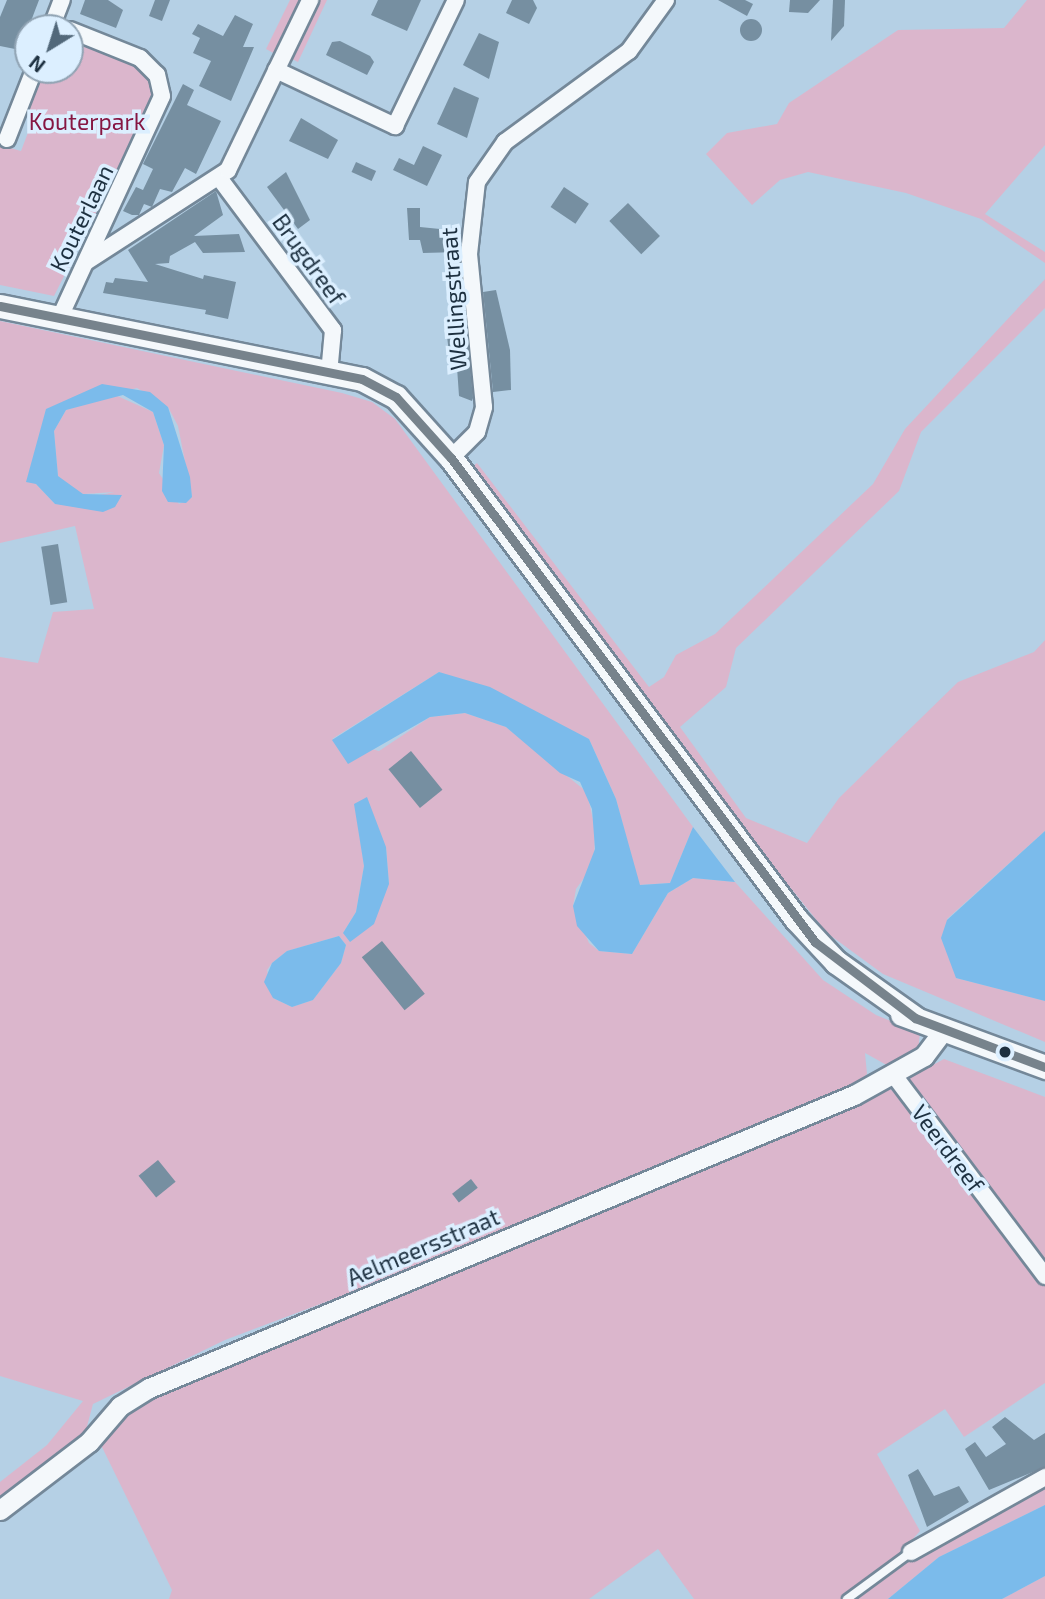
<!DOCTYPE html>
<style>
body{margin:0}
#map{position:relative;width:1045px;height:1599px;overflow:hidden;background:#b5d0e5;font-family:"Exo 2",sans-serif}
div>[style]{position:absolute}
.green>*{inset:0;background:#dbb6cc}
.water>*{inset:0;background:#7bbbeb}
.building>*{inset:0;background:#768fa1;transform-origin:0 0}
.round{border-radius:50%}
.roads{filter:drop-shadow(2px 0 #748899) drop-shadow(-2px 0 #748899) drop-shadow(0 2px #748899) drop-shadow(0 -2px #748899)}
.service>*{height:8px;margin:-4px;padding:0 4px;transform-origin:4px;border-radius:4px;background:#f4f8fb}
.minor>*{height:16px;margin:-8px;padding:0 8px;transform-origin:8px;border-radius:8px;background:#f4f8fb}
.tertiary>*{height:19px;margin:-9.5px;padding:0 9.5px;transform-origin:9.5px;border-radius:9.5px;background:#f4f8fb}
.secondary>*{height:23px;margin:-11.5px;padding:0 11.5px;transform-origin:11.5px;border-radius:11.5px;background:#f4f8fb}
.bus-1>*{height:9px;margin:-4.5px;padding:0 4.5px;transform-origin:4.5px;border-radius:4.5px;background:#77838c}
.dots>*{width:19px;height:19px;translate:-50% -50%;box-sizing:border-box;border:4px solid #dcefff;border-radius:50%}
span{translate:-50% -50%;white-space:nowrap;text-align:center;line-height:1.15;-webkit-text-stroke:7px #dcefff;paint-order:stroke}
.park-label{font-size:23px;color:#861743}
.street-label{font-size:23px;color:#1d3040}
.north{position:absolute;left:14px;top:14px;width:70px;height:70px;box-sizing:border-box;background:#dcefff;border:2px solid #90a3b3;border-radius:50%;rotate:218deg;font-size:19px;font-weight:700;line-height:28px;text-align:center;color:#1d3040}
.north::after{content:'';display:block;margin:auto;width:24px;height:32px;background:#52687a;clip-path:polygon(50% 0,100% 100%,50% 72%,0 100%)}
</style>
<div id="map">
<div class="green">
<i style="clip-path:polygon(290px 0,305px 0,279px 56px,266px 49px)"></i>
<i style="clip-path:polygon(313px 0,327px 0,298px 62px,286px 56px)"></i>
<i style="clip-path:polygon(1027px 0,1045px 0,1045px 145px,985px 214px,1045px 252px,1045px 263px,981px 219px,906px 193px,808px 172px,780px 180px,752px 205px,706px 154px,727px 133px,777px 124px,789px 103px,898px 30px,1004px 28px)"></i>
<i style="clip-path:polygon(70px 36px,136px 63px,148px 71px,156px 93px,54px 296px,0 285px,0 145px,21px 151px,35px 114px,25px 110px,41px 70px,70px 70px)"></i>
<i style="clip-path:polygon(1045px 279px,1045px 308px,921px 432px,899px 491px,736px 648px,726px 687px,680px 727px,746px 818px,807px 843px,839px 798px,958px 682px,1034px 652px,1045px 640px,1045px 831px,947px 919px,956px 978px,1045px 1001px,1045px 1042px,883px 974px,827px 933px,734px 818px,472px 467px,477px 463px,649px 687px,664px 677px,676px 655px,715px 634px,873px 484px,905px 429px)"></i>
<i style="clip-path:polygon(evenodd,0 321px,342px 393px,372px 402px,395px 419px,693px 827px,670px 883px,639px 885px,616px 799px,589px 739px,439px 672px,332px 739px,379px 751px,430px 717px,465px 713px,506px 727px,587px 792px,595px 829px,594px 864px,576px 889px,573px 906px,589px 943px,599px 951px,632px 954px,668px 893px,693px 878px,735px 882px,823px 980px,876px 1015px,920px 1033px,918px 1051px,892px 1068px,865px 1053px,867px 1074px,857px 1084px,889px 1088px,898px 1096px,1045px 1283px,1045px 1383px,964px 1437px,945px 1409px,877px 1454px,920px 1531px,894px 1560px,899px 1566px,1045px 1483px,1045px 1505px,939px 1557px,888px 1599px,694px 1599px,658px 1549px,589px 1599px,169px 1599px,172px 1590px,101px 1445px,130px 1411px,149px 1400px,348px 1313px,339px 1297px,225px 1340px,93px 1404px,86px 1430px,0 1500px,0 1482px,47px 1445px,83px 1401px,0 1376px,0 657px,38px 663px,53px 612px,94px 609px,75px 526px,0 543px,0 321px,137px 388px,168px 407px,178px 426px,192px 497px,179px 504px,159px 473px,164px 445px,153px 412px,113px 394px,66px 410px,54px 431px,58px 476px,66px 485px,83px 494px,115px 492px,55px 504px,36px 484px,46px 409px,137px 388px,0 321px,355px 804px,386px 847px,389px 884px,343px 933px,356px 912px,364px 866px,355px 804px,0 321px,339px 936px,346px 945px,341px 963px,313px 1000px,292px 1007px,273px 998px,267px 970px,272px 963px,287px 951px,339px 936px)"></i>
<i style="clip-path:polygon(944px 1059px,1045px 1097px,1045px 1270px,903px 1081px)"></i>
<i style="clip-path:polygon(1045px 1576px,1045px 1599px,1002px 1599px,1015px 1592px)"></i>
</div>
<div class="water">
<i style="clip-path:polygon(102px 384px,150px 392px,168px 407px,190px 477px,192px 497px,186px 503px,168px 502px,162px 491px,164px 445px,153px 412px,123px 395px,66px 410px,54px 431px,58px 476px,83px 494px,122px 495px,115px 507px,103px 512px,55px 504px,36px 484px,26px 482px,46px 409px)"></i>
<i style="clip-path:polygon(439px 672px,490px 687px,589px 739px,616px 799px,640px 885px,670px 883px,693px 827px,735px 882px,693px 878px,668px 893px,632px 954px,599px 951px,577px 926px,573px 906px,595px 849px,592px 809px,580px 782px,560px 773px,506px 727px,465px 713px,430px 717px,348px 764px,332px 740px)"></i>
<i style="clip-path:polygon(367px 797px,386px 847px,389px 884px,374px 924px,350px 942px,343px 933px,356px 912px,364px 866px,354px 804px)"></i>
<i style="clip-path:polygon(1045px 831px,1045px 1001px,956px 978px,941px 938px,947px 920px)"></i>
<i style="clip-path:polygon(339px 936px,346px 945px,341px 963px,313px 1000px,292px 1007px,273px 998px,264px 982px,272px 963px,287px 951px)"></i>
<i style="clip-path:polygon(1045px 1505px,1045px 1576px,1002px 1599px,888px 1599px,939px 1557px)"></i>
</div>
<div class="building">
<i style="clip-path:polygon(7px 0,39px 0,20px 50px,0 46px,0 17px)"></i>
<i style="clip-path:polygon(85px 0,108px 0,123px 10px,116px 28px,80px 14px)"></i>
<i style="clip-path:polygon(155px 0,170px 0,162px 21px,149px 16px)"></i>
<i style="clip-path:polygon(378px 0,421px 0,407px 31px,371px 15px)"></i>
<i style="clip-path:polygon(512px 0,533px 0,537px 8px,529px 24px,506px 13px)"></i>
<i style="clip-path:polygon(718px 0,745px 0,753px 4px,747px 16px)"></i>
<i style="clip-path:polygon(790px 0,820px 0,808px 13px,789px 12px)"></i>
<i style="clip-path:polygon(833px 0,845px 0,844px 26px,831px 41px)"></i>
<i style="clip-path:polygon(235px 15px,253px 24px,243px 47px,254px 47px,231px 101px,199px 86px,211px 61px,193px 53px,200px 38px,192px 34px,198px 24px,223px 36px)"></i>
<i class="round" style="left:740px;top:19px;width:22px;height:22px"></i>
<i style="clip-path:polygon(479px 33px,499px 42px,489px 79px,463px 65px)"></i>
<i style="clip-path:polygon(340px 41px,370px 56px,374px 62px,367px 75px,326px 55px,332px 42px)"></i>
<i style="clip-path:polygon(183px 84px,194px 90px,187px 105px,221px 121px,196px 174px,185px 168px,172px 192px,160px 189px,152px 207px,144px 204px,139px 215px,132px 215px,123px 211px,136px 187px,143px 190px,153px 169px,143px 164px)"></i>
<i style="clip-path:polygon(454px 87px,479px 98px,467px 138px,437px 124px)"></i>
<i style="clip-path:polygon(301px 118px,338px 140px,328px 159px,289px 141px)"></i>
<i style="clip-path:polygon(423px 146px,442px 155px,427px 186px,393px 170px,399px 158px,414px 165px)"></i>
<i style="left:356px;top:162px;width:22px;height:11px;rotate:24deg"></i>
<i style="clip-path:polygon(286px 172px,310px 220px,298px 229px,267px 187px)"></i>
<i style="left:564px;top:187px;width:30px;height:24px;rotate:34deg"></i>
<i style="clip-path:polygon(216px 191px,223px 215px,194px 236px,239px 234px,245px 252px,203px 253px,195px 242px,170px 256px,169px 263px,155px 264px,203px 279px,204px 275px,236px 282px,228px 319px,205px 314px,206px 310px,103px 293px,106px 282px,113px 283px,115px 278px,148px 282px,128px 250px)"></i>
<i style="left:628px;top:203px;width:46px;height:26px;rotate:46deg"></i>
<i style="clip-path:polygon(407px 208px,420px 208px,420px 227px,460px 231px,459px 252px,423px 253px,420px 240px,409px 240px)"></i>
<i style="clip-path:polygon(496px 290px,510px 350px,511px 390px,493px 392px,483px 292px)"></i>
<i style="clip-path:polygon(466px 326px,473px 398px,472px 401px,459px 396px,456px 353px,449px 353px,447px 336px)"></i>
<i style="left:58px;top:544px;width:59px;height:17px;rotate:81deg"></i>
<i style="left:411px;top:751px;width:50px;height:29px;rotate:51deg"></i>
<i style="left:382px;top:941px;width:68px;height:26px;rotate:51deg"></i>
<i style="left:158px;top:1160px;width:28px;height:25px;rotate:51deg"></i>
<i style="left:471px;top:1179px;width:11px;height:24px;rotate:52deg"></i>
<i style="clip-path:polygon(1005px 1417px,1034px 1440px,1045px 1433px,1045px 1467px,989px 1490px,965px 1449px,975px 1442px,986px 1457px,1006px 1444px,992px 1427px)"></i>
<i style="clip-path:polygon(918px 1469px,934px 1496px,959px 1486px,969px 1502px,927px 1527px,908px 1475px)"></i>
</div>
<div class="roads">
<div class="service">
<i style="left:847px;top:1599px;width:79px;rotate:-36.3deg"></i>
</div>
<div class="minor">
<i style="left:51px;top:28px;width:30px;rotate:-69deg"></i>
<i style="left:276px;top:70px;width:132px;rotate:25.2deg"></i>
<i style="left:395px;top:126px;width:140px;rotate:-64.2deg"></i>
<i style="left:7px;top:139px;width:74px;rotate:-68.6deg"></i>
<i style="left:220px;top:179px;width:189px;rotate:53.2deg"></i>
<i style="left:333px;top:330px;width:44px;rotate:95.2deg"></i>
<i style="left:86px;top:262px;width:169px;rotate:-32.9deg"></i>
<i style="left:228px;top:170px;width:189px;rotate:-64.2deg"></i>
<i style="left:60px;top:317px;width:243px;rotate:-65.2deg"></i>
<i style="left:162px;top:96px;width:22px;rotate:-103deg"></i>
<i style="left:157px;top:75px;width:24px;rotate:-135deg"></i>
<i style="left:140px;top:58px;width:75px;rotate:-158.2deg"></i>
<i style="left:451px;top:458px;width:37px;rotate:-45deg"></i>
<i style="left:477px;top:432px;width:26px;rotate:-74deg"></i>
<i style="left:484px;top:407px;width:154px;rotate:-95.6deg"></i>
<i style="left:469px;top:254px;width:72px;rotate:-83.7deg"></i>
<i style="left:477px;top:182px;width:49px;rotate:-55deg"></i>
<i style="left:505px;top:142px;width:154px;rotate:-36.3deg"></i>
<i style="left:629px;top:51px;width:63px;rotate:-54deg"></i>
<i style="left:893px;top:1074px;width:253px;rotate:53deg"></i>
<i style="left:911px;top:1552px;width:154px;rotate:-29.2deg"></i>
</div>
<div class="tertiary">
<i style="left:0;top:1510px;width:112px;rotate:-37.4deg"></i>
<i style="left:89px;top:1442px;width:48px;rotate:-49.3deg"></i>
<i style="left:120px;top:1406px;width:34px;rotate:-32deg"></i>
<i style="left:149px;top:1388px;width:763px;rotate:-22.57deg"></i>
<i style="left:854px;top:1095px;width:80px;rotate:-29.1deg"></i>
<i style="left:924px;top:1056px;width:34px;rotate:-53deg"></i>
</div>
<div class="secondary">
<i style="left:0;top:306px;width:369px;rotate:11.4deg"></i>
<i style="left:362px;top:379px;width:38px;rotate:28deg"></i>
<i style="left:396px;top:397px;width:82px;rotate:48deg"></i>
<i style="left:451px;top:458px;width:576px;rotate:53.19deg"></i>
<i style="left:796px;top:919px;width:59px;rotate:47.1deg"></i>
<i style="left:836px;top:962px;width:97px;rotate:35.3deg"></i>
<i style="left:902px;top:1014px;width:153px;rotate:20.3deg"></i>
</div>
</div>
<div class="bus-1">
<i style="left:0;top:306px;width:369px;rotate:11.4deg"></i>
<i style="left:362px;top:379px;width:38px;rotate:28deg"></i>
<i style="left:396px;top:397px;width:82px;rotate:48deg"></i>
<i style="left:451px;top:458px;width:606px;rotate:53.05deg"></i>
<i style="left:815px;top:942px;width:126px;rotate:37.2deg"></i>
<i style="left:915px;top:1018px;width:139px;rotate:20.7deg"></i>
</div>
<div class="dots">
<i style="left:1005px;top:1052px;background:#1d3040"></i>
</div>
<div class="park-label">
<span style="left:87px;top:121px">Kouterpark</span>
</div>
<div class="street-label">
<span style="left:81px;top:218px;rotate:-64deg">Kouterlaan</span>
<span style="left:309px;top:259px;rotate:54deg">Brugdreef</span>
<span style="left:453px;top:299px;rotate:-94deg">Wellingstraat</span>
<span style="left:948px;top:1148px;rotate:53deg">Veerdreef</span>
<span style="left:423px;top:1247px;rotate:-23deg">Aelmeersstraat</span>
</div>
<div class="north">N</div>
</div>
